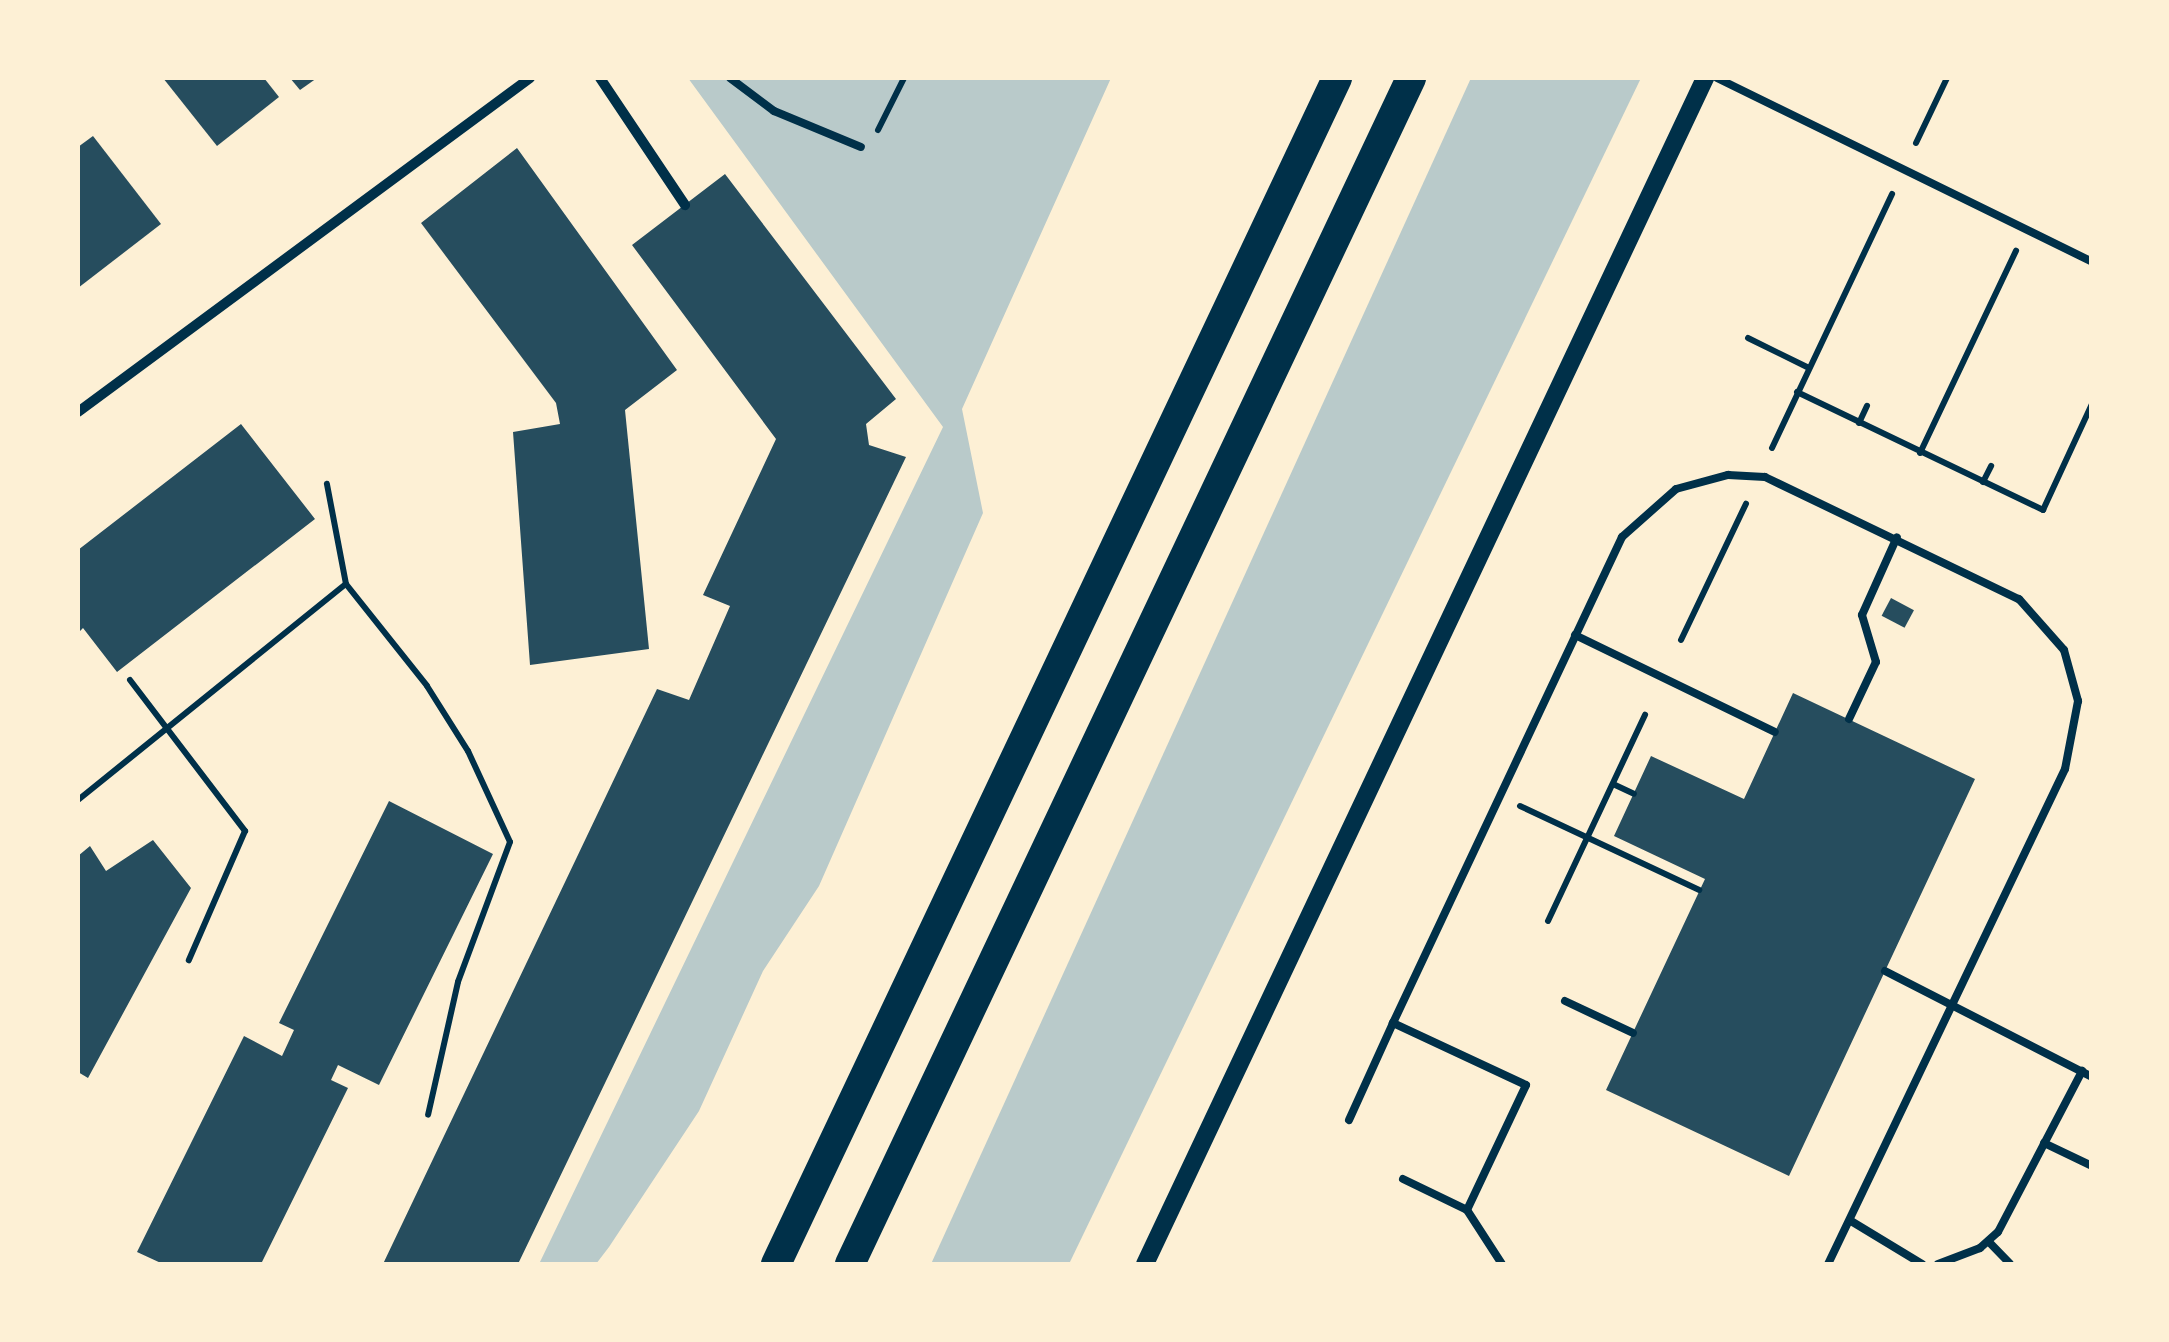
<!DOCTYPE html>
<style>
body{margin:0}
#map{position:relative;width:2169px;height:1342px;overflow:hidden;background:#fdf0d5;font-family:"Varela Round",sans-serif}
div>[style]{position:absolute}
.green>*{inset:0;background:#b9caca}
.building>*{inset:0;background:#264d5e;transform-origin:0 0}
.path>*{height:6px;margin:-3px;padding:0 3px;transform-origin:3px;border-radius:3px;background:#003049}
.service>*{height:8px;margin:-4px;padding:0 4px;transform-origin:4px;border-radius:4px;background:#003049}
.minor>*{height:10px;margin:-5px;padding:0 5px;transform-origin:5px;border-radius:5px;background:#003049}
.tertiary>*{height:18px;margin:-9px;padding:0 9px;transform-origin:9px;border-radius:9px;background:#003049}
.motorway>*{height:30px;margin:-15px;padding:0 15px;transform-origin:15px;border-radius:15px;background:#003049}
span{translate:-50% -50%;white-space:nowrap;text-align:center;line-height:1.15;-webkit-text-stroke:9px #fdf0d5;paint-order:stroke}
.frame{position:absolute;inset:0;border:80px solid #fdf0d5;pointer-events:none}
</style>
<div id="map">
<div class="green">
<i style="clip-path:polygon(688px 78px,1111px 78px,962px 409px,983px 513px,819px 886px,763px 971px,699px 1111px,609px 1247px,596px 1264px,539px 1264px,943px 427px)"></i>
<i style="clip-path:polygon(1471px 78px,1641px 78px,1069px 1264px,931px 1264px)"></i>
</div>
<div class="building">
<i style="clip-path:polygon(163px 78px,264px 78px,279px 97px,217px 146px)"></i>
<i style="clip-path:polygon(290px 78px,317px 78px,300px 90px)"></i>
<i style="clip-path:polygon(93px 136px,161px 224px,78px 288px,78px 147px)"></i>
<i style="clip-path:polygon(517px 148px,677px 370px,625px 410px,649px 649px,530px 665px,513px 432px,560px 424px,556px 403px,421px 223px)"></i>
<i style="clip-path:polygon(725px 174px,896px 399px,866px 424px,869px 445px,906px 457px,518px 1264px,383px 1264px,657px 689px,689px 700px,730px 606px,703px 595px,776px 439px,632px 245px)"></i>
<i style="clip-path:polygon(241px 424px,315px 519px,117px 672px,83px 628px,78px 633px,78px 550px)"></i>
<i style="left:1891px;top:598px;width:26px;height:20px;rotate:28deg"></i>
<i style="clip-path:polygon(1793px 693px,1975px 779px,1789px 1176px,1606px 1090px,1705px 879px,1614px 836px,1651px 756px,1744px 799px)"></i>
<i style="clip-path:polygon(389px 801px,493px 854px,379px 1085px,338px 1065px,331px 1080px,348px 1088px,261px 1264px,163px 1264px,137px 1252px,244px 1036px,282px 1056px,294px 1030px,279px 1023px)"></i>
<i style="clip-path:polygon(153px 840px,191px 888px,88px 1078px,78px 1072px,78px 856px,90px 846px,106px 871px)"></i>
</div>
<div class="path">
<i style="left:878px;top:130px;width:58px;rotate:-63.4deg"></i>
<i style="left:1916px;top:143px;width:72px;rotate:-64.5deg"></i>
<i style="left:1748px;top:338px;width:68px;rotate:26.2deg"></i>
<i style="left:1797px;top:392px;width:273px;rotate:25.6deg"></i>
<i style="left:2043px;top:510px;width:117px;rotate:-65.2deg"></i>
<i style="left:1859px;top:423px;width:19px;rotate:-65deg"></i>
<i style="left:1772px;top:448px;width:281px;rotate:-64.7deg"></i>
<i style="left:1920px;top:453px;width:224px;rotate:-64.6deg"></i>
<i style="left:1983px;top:482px;width:18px;rotate:-63deg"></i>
<i style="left:346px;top:584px;width:130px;rotate:51.5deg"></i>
<i style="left:427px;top:686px;width:77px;rotate:57.8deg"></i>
<i style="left:468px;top:751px;width:100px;rotate:65.2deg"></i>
<i style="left:510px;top:842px;width:149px;rotate:110.4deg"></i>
<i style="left:458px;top:982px;width:136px;rotate:102.7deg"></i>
<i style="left:1681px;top:640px;width:151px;rotate:-64.5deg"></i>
<i style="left:130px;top:680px;width:190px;rotate:52.7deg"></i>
<i style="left:245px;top:831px;width:141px;rotate:113.5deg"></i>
<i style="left:1613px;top:784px;width:23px;rotate:25deg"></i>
<i style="left:78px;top:800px;width:344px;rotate:-38.9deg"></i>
<i style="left:346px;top:584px;width:102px;rotate:-100.8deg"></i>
<i style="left:1520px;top:806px;width:198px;rotate:25.1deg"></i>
<i style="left:1548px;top:921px;width:228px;rotate:-64.8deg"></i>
</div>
<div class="service">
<i style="left:730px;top:78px;width:55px;rotate:36.9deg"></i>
<i style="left:774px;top:111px;width:94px;rotate:22.5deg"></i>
<i style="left:1717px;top:78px;width:418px;rotate:26.1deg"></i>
<i style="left:1575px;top:635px;width:222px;rotate:25.9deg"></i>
<i style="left:1849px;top:719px;width:63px;rotate:-64.7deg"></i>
<i style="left:1876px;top:662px;width:49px;rotate:-106.6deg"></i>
<i style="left:1862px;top:615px;width:85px;rotate:-65.8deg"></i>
<i style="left:1885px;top:971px;width:233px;rotate:27.1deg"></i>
<i style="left:1565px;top:1001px;width:75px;rotate:25.2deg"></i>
<i style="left:1349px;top:1120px;width:107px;rotate:-65.6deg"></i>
<i style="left:2044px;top:1143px;width:53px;rotate:25.6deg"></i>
<i style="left:1403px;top:1179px;width:71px;rotate:25.8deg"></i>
<i style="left:1467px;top:1210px;width:64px;rotate:57.1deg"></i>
<i style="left:1467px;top:1210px;width:138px;rotate:-64.7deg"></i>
<i style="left:1526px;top:1085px;width:147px;rotate:-155deg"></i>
<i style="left:1393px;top:1023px;width:537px;rotate:-64.77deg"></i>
<i style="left:1622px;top:537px;width:72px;rotate:-41.6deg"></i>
<i style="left:1676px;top:489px;width:54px;rotate:-15.1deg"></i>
<i style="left:1728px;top:475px;width:37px;rotate:3deg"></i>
<i style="left:1765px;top:477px;width:282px;rotate:25.7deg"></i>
<i style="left:2019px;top:599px;width:68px;rotate:48.6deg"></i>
<i style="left:2064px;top:650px;width:53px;rotate:74.6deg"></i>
<i style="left:2078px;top:701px;width:69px;rotate:100.8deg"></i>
<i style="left:2065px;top:769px;width:549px;rotate:115.58deg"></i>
<i style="left:1851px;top:1221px;width:83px;rotate:31.2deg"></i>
<i style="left:1989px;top:1242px;width:30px;rotate:46deg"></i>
<i style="left:1938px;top:1264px;width:45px;rotate:-20.9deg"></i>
<i style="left:1980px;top:1248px;width:24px;rotate:-42deg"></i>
<i style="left:1998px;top:1232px;width:182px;rotate:-62.4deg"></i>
</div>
<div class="minor">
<i style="left:600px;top:78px;width:153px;rotate:56.2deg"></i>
<i style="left:78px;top:412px;width:562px;rotate:-36.46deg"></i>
</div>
<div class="tertiary">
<i style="left:1145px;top:1264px;width:1312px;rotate:-64.72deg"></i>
</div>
<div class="motorway">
<i style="left:776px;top:1264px;width:1312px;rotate:-64.68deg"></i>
<i style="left:850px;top:1264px;width:1312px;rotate:-64.68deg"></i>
</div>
<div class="frame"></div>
</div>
